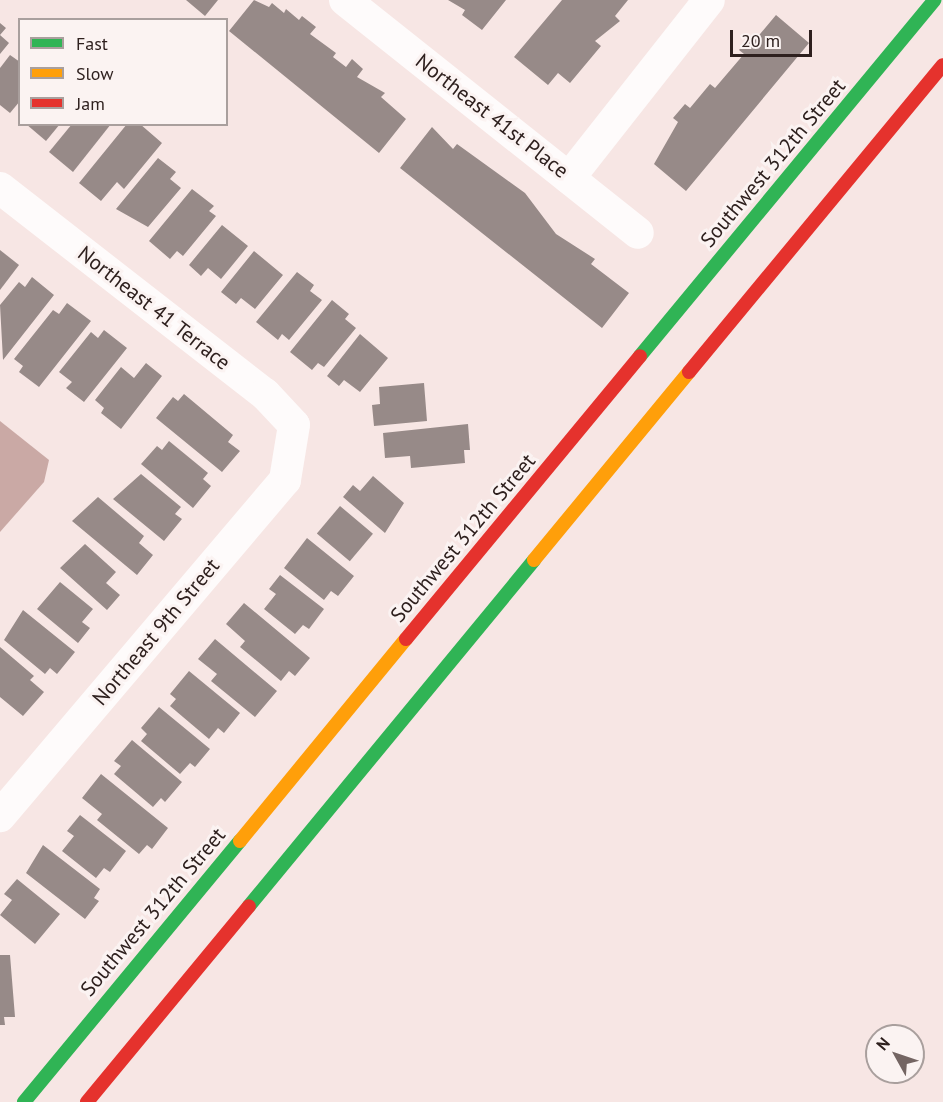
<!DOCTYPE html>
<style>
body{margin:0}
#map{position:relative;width:943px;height:1102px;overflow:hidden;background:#f7e6e4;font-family:"PT Sans",sans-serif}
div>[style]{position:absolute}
.water>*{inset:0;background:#caa9a5}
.building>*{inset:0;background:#978a88;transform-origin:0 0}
.street>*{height:32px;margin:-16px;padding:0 16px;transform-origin:16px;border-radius:16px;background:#fefbfb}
.fast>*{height:14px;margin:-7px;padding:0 7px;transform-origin:7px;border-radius:7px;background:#30b455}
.slow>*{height:14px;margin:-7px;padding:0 7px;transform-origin:7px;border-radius:7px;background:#ff9f0a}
.jam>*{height:14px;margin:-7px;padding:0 7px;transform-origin:7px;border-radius:7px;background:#e5322d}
span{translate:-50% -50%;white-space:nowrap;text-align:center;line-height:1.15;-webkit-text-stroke:6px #fbf3f2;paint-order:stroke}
.street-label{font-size:21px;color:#2e201e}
.legend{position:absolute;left:18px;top:18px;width:210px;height:108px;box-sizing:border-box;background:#fbf3f2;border:2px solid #a99f9d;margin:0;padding:8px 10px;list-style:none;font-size:18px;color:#2e201e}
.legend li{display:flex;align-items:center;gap:12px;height:30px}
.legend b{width:30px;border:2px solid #a99f9d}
.north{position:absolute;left:865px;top:1024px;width:60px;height:60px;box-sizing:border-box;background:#fbf3f2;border:2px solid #a99f9d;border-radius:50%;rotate:310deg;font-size:16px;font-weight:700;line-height:24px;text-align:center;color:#2e201e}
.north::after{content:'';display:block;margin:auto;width:21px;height:27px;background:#746563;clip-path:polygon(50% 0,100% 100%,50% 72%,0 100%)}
.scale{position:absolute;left:730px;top:30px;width:82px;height:27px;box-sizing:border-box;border:3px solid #2e201e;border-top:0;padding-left:8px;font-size:18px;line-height:21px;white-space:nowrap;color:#2e201e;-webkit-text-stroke:4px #fbf3f2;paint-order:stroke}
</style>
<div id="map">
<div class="water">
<i style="clip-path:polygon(0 421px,49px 460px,44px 482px,0 532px)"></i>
</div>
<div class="building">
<i style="clip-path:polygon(186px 0,218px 0,205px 16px)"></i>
<i style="clip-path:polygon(254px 0,269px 7px,272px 3px,284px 13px,286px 9px,299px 20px,302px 16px,316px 27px,310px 34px,336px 53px,333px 57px,346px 67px,352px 59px,363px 69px,357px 77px,385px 93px,381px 97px,406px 119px,379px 153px,229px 31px)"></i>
<i style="clip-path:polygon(448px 0,506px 0,482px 30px,462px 15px,465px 10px)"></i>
<i style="clip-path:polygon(562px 0,628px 0,615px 16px,620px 21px,595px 41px,601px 46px,570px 83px,558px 73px,548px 85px,514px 57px)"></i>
<i style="clip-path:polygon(776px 15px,809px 43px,686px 191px,654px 164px,678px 122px,673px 118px,685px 104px,690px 108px,710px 84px,715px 88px,744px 54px,739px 50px,750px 36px,755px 40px)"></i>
<i style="clip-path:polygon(0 23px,6px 28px,0 35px,9px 43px,0 54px)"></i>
<i style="clip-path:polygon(10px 55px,20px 62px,20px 101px,10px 113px,0 105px,0 68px)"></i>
<i style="clip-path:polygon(26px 124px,60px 124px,46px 141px)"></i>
<i style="clip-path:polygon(72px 124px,111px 124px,73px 172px,49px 152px)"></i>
<i style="clip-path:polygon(127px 124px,140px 124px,162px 143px,124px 189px,117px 182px,101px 201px,79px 183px)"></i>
<i style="clip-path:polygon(432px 127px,453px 149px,457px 144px,525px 193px,556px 234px,595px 259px,591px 264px,629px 293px,602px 328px,400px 168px)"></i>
<i style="clip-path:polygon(158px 158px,176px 172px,170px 179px,181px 188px,148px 227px,116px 209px)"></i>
<i style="clip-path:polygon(192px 189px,214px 206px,209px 211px,216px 216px,183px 256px,177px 251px,170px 259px,149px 241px)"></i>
<i style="clip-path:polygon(222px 225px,248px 246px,221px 279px,208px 268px,201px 276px,189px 265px)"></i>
<i style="clip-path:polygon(0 250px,19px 265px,0 290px)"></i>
<i style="clip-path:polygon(254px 251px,283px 275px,255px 309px,241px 298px,236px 304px,221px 292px)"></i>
<i style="clip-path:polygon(297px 272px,314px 285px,310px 291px,322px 300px,289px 340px,282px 334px,278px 340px,256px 322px)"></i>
<i style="clip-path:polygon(32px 277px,54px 295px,3px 360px,0 305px,19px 282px,25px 287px)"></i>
<i style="clip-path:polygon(332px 300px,349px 314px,345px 319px,356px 328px,324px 367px,318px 363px,312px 370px,290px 352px)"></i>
<i style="clip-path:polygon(67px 303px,91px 321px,39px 387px,19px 372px,23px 366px,14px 359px,53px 310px,59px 314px)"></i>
<i style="clip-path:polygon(104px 330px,127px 348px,84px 402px,66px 388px,72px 382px,59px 372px,91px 332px,98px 338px)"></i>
<i style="clip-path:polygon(360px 334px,388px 358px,360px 392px,344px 380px,339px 386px,327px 376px)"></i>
<i style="clip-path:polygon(146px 363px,162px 376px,121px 429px,101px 413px,104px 408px,95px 400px,121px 367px,134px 378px)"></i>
<i style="clip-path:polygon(424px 383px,427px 421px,374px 426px,372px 405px,380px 404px,379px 387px)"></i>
<i style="clip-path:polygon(184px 394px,233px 435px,228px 442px,240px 451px,222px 472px,156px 418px,173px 397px,178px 401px)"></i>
<i style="clip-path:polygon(468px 424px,470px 450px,464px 450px,465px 463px,411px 468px,410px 456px,385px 458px,383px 433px)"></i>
<i style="clip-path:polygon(169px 441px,208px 473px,203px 479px,211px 486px,193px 508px,141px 464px,157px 446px,162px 450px)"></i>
<i style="clip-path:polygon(141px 474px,181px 507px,175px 514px,182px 519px,164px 541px,113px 499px)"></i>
<i style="clip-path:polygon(373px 476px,404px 503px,385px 533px,343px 497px,353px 485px,360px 491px)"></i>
<i style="clip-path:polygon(98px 497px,144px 536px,139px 543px,153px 555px,137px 575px,72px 521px)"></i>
<i style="left:340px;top:506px;width:43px;height:36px;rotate:40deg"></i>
<i style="clip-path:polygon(307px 538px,354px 576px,338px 596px,331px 591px,324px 600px,284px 568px)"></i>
<i style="clip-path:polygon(85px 544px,116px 572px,106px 583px,120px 595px,107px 610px,60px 568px)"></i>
<i style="clip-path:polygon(280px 575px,324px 609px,309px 629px,303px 625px,295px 634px,264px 609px,276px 594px,269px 589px)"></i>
<i style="clip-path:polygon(60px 582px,93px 609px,82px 622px,90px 628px,78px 643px,37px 609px)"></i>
<i style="clip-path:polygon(244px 603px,310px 658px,295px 676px,289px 671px,281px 681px,240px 647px,245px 641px,226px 624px)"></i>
<i style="clip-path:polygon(23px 610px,75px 652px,57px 674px,50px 668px,45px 674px,4px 640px)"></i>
<i style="clip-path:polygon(215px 639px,277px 691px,255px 717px,211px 681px,217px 674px,198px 659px)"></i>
<i style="clip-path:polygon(0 647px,34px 676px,30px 680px,44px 692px,23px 716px,0 697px)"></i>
<i style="clip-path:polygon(189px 671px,240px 713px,224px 733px,218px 728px,209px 739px,170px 706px,176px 699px,170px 694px)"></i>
<i style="clip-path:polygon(159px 707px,210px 749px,195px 767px,190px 763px,180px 774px,141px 741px,147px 734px,141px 728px)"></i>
<i style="clip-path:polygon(132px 740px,182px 782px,165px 802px,161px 798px,153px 807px,114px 774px,121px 766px,114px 761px)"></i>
<i style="clip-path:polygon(101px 774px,168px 828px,152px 849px,147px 845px,139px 854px,97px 820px,102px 814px,82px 798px)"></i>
<i style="clip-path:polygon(80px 815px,126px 851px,110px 872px,104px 868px,96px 878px,62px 851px,74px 836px,67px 831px)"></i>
<i style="clip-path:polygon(43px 845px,100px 889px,94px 898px,99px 901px,85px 919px,26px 873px)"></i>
<i style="clip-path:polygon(17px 879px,60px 914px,35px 944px,0 915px,12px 900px,4px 894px)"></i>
<i style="clip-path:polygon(0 955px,10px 955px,15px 1017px,4px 1017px,5px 1025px,0 1025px)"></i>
</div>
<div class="street">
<i style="left:345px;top:0;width:374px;rotate:38.5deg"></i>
<i style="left:569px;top:178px;width:226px;rotate:-51.8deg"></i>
<i style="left:0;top:188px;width:336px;rotate:37.9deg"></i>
<i style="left:265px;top:394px;width:42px;rotate:46.9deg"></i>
<i style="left:294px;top:425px;width:56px;rotate:99.3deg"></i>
<i style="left:285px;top:480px;width:441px;rotate:130.3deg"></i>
</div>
<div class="fast">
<i style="left:640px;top:356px;width:462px;rotate:-50.4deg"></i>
<i style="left:249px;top:906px;width:448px;rotate:-50.5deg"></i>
<i style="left:24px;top:1102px;width:339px;rotate:-50.4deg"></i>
</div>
<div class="slow">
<i style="left:534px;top:560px;width:244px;rotate:-50.5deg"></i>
<i style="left:240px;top:841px;width:261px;rotate:-50.6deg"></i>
</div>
<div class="jam">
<i style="left:689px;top:372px;width:398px;rotate:-50.4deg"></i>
<i style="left:406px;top:639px;width:367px;rotate:-50.4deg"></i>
<i style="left:87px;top:1102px;width:254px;rotate:-50.4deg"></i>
</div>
<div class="street-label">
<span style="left:492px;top:116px;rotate:38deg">Northeast 41st Place</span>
<span style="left:773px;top:163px;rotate:-50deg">Southwest 312th Street</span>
<span style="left:154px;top:308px;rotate:38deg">Northeast 41 Terrace</span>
<span style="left:463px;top:538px;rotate:-50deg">Southwest 312th Street</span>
<span style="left:156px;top:632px;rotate:-50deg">Northeast 9th Street</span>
<span style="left:153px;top:912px;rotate:-50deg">Southwest 312th Street</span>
</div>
<ul class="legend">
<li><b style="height:8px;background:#30b455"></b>Fast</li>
<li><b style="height:8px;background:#ff9f0a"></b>Slow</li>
<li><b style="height:8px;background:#e5322d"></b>Jam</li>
</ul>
<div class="north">N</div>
<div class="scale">20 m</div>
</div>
